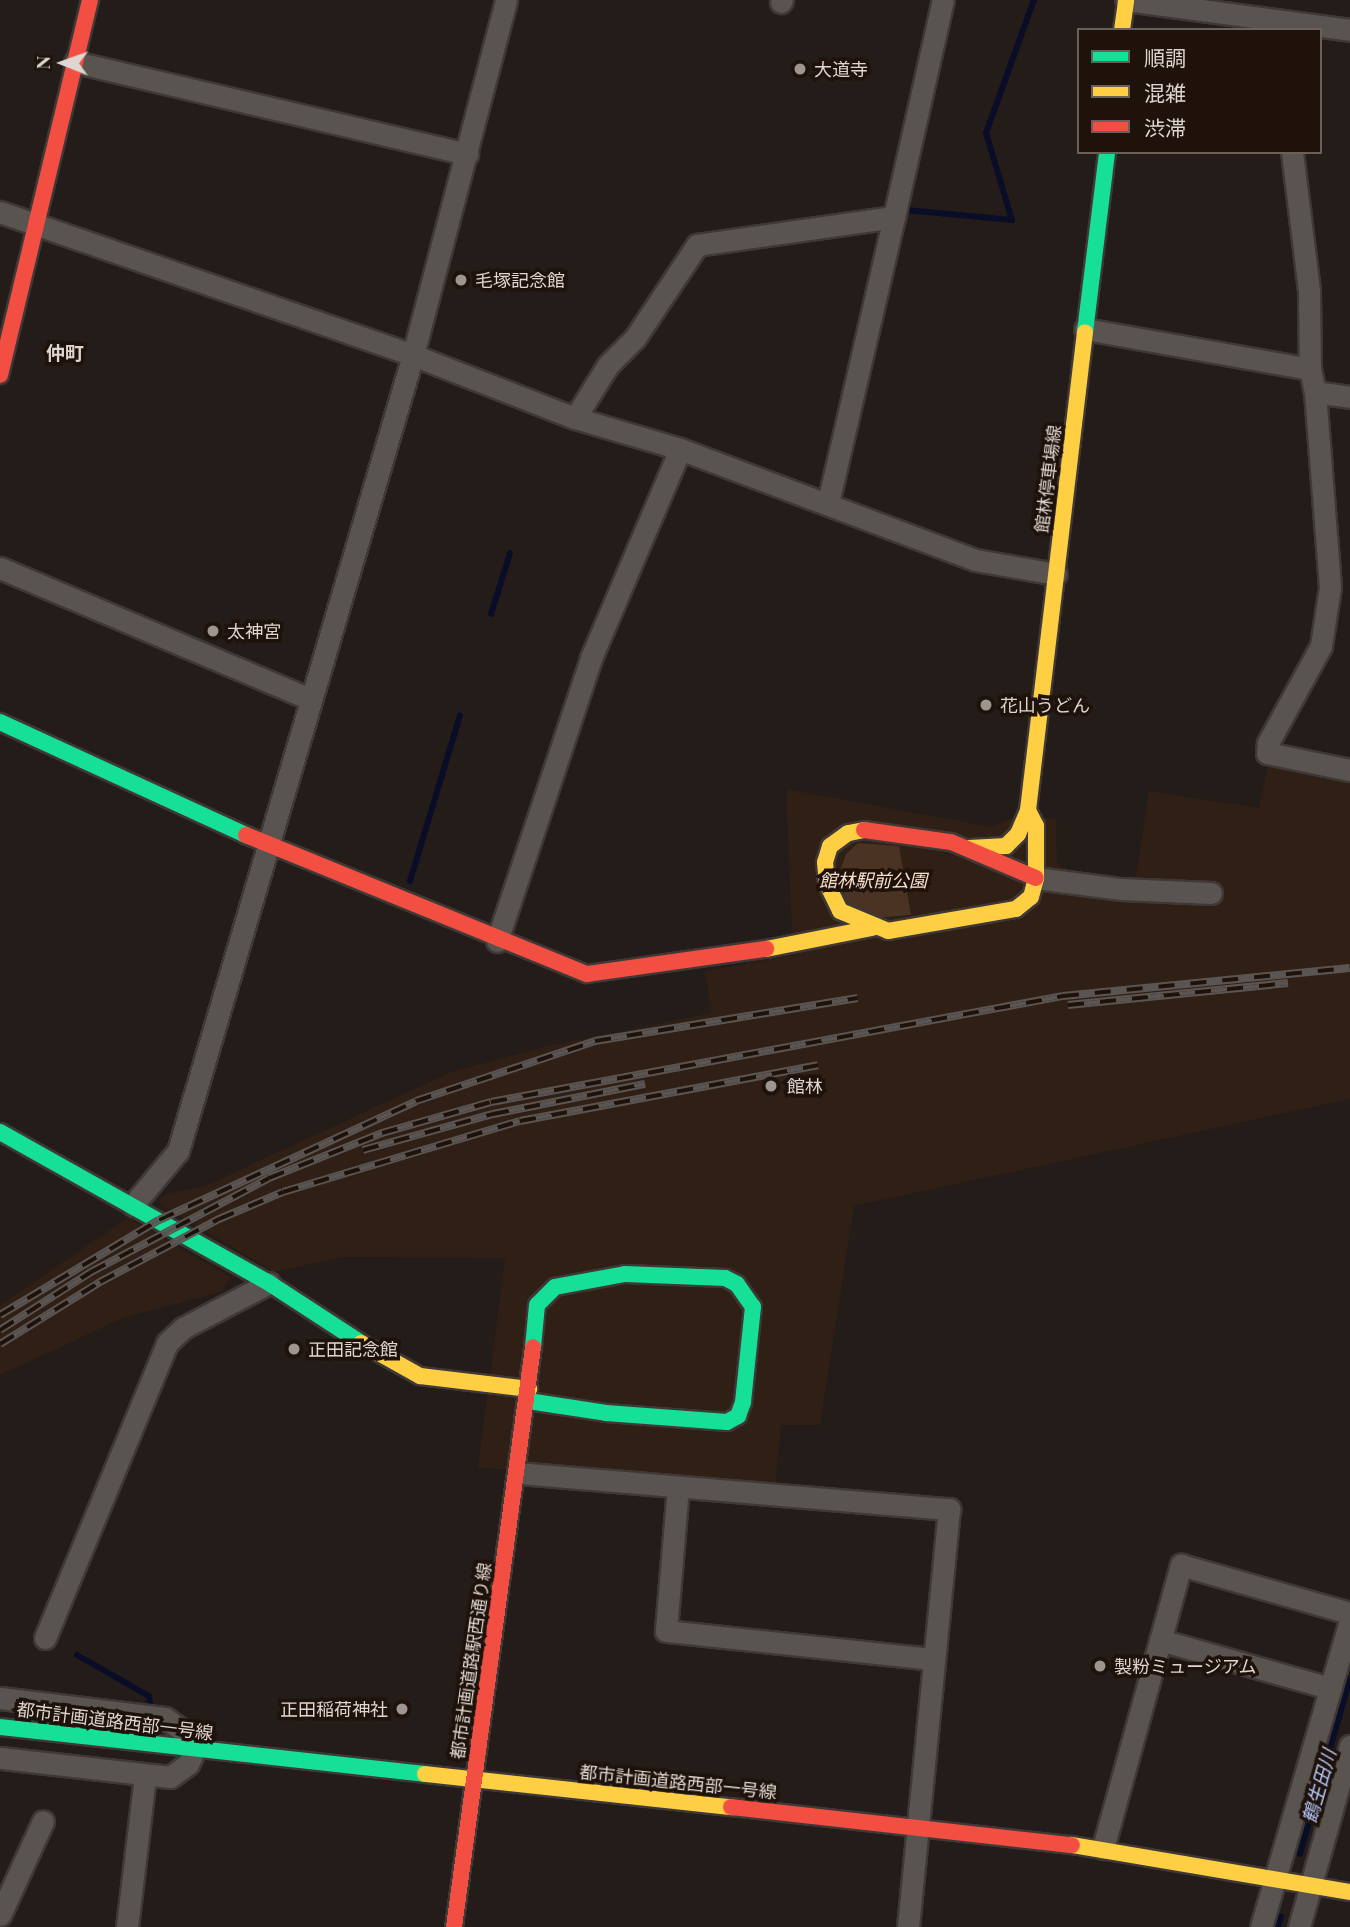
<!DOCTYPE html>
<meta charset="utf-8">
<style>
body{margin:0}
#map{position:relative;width:1350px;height:1927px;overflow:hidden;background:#231c18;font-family:"Playfair Display","Noto Sans JP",serif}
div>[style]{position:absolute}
.built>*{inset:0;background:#301f15}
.green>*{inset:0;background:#4b3323}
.stream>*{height:6px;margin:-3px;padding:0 3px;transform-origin:3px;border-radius:3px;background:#090d27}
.roads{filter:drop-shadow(2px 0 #3e3836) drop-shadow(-2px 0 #3e3836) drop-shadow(0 2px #3e3836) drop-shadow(0 -2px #3e3836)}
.street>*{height:21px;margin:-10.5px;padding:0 10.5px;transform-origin:10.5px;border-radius:10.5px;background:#5a5450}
.fast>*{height:16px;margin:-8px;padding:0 8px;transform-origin:8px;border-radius:8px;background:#16e098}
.slow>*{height:16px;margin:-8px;padding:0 8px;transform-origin:8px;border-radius:8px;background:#ffcf43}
.jam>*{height:16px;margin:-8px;padding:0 8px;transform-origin:8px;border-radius:8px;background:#f24e42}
.rail>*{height:8px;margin-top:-4px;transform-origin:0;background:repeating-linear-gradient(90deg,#1e120a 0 16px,#5a5552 0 32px);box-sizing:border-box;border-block:2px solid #5a5552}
.dots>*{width:19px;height:19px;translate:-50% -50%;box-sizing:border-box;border:4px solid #1e120a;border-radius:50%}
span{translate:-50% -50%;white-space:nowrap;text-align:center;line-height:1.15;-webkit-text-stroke:7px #1e120a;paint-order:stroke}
.poi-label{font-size:18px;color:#ded6d0}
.left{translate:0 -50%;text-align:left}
.right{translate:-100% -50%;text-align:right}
.street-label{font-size:18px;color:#ded6d0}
.park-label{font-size:18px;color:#f8decd;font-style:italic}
.neighbourhood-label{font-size:19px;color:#ded6d0;font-weight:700}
.water-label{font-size:19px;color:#b3c3f6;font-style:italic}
.legend{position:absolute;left:1077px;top:28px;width:245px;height:126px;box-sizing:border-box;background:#1e120a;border:2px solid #6b6059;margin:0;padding:9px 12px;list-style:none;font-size:21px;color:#ded6d0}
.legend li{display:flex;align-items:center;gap:14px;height:35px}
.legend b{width:35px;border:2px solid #6b6059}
.north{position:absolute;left:28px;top:28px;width:70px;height:70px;-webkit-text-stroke:5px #1e120a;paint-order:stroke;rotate:271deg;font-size:19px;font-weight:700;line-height:28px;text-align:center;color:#ded6d0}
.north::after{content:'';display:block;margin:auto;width:24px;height:32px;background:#ded6d0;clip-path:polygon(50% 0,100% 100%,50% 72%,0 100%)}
</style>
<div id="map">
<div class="built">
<i style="clip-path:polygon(1268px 766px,1350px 777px,1350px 1099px,854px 1206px,820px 1425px,781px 1425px,775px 1485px,478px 1468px,505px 1258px,343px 1257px,274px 1272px,161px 1205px,159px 1199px,169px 1193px,203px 1187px,451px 1072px,548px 1046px,711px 1013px,705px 971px,793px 955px,786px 789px,992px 827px,1010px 819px,1056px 818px,1057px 864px,1089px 879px,1135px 883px,1149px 791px,1259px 808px)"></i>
<i style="clip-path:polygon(128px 1218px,231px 1277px,222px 1292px,125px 1317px,0 1375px,0 1305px)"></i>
</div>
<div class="green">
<i style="clip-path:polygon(858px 843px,899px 846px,911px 915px,874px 918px,845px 901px,841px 868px,846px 854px)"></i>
</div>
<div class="stream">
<i style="left:906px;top:210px;width:106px;rotate:5.4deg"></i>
<i style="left:1012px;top:220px;width:91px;rotate:-106.6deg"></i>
<i style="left:986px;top:133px;width:141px;rotate:-70.2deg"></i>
<i style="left:491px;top:614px;width:64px;rotate:-72.7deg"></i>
<i style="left:410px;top:881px;width:173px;rotate:-73.2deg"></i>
<i style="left:77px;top:1655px;width:83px;rotate:29.7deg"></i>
<i style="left:149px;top:1696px;width:8px;rotate:83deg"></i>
<i style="left:1300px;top:1854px;width:183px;rotate:-74.1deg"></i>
<i style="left:1278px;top:1927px;width:11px;rotate:-75deg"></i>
</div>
<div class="roads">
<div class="street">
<i style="left:1126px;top:0;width:226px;rotate:7.6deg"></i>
<i style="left:781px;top:2px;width:2px;rotate:-63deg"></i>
<i style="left:75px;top:62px;width:403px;rotate:13.2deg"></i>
<i style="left:1292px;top:152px;width:140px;rotate:83deg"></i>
<i style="left:1309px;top:291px;width:78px;rotate:89.3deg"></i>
<i style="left:1310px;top:369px;width:24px;rotate:78deg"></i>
<i style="left:1315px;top:392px;width:196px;rotate:85.6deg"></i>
<i style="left:1330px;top:587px;width:60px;rotate:98.7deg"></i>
<i style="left:1321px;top:646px;width:111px;rotate:118.7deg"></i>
<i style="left:1268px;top:743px;width:10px;rotate:96deg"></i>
<i style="left:1267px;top:753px;width:85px;rotate:11.6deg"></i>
<i style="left:0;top:212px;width:437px;rotate:19.1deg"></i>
<i style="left:413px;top:355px;width:174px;rotate:21.3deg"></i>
<i style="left:575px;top:418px;width:109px;rotate:16.4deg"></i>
<i style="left:680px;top:449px;width:315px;rotate:20.6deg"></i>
<i style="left:975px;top:560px;width:82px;rotate:9.8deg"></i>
<i style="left:1085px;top:329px;width:229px;rotate:10.1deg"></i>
<i style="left:1315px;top:392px;width:35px;rotate:8deg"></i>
<i style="left:575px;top:418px;width:62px;rotate:-58.1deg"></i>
<i style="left:608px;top:365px;width:38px;rotate:-45deg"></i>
<i style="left:635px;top:338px;width:112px;rotate:-56.3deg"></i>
<i style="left:697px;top:245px;width:199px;rotate:-8.1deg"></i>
<i style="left:894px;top:217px;width:222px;rotate:-77.3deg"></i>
<i style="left:828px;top:503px;width:294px;rotate:-77deg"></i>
<i style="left:0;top:568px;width:334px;rotate:22.9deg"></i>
<i style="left:1036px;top:878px;width:86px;rotate:7.4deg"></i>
<i style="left:1121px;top:889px;width:90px;rotate:2.5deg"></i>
<i style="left:497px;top:941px;width:298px;rotate:-71.6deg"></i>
<i style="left:591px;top:658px;width:227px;rotate:-66.9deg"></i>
<i style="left:133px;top:1205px;width:70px;rotate:-50.2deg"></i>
<i style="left:178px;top:1151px;width:830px;rotate:-73.55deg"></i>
<i style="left:413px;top:355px;width:367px;rotate:-75.3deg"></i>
<i style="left:518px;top:1473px;width:433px;rotate:4.8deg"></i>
<i style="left:949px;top:1509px;width:420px;rotate:95.6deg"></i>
<i style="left:678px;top:1487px;width:144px;rotate:94.8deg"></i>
<i style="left:666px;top:1631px;width:268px;rotate:6deg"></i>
<i style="left:45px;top:1638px;width:319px;rotate:-67.5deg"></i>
<i style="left:167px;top:1343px;width:22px;rotate:-43deg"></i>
<i style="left:183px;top:1328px;width:97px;rotate:-27.6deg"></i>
<i style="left:1160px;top:1640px;width:177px;rotate:15.8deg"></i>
<i style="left:0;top:1698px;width:166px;rotate:6.9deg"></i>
<i style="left:165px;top:1718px;width:31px;rotate:36deg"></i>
<i style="left:190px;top:1736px;width:16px;rotate:75deg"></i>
<i style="left:194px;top:1751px;width:14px;rotate:115deg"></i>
<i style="left:188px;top:1764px;width:22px;rotate:144deg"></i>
<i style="left:170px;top:1777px;width:171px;rotate:-173.6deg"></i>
<i style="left:1103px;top:1848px;width:294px;rotate:-74.6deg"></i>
<i style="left:1181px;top:1565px;width:176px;rotate:15.9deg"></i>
<i style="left:0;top:1915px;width:103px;rotate:-65.4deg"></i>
<i style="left:127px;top:1927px;width:152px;rotate:-83.2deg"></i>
<i style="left:1261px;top:1927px;width:320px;rotate:-73.8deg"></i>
<i style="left:1299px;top:1927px;width:188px;rotate:-74.3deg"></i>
</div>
<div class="fast">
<i style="left:1085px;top:332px;width:181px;rotate:-83deg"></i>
<i style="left:0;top:722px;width:271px;rotate:24.7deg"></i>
<i style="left:0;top:1132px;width:308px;rotate:29.3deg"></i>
<i style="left:269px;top:1283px;width:110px;rotate:33.1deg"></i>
<i style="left:528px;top:1401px;width:79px;rotate:8.7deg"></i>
<i style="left:606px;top:1413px;width:121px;rotate:4.3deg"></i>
<i style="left:727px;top:1422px;width:13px;rotate:-29deg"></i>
<i style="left:738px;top:1416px;width:15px;rotate:-70deg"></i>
<i style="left:743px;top:1402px;width:96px;rotate:-84deg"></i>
<i style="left:753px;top:1307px;width:28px;rotate:-125deg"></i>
<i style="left:737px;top:1284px;width:13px;rotate:-153deg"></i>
<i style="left:725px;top:1278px;width:100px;rotate:-177.7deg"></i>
<i style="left:625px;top:1274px;width:71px;rotate:169.5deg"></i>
<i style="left:555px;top:1287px;width:25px;rotate:135deg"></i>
<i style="left:537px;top:1305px;width:42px;rotate:95.4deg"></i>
<i style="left:0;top:1727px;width:428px;rotate:6.3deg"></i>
</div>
<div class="slow">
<i style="left:1122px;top:30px;width:30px;rotate:-82deg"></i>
<i style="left:864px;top:830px;width:16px;rotate:169deg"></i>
<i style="left:848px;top:833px;width:22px;rotate:144deg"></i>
<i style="left:830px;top:846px;width:17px;rotate:107deg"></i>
<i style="left:825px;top:862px;width:22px;rotate:85deg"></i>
<i style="left:827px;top:884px;width:30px;rotate:64deg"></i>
<i style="left:840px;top:911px;width:52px;rotate:22.6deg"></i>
<i style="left:888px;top:931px;width:130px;rotate:-9.8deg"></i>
<i style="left:1016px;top:909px;width:19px;rotate:-39deg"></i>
<i style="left:1031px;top:897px;width:20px;rotate:-75deg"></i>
<i style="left:1036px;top:878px;width:52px;rotate:-90deg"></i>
<i style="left:1036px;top:826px;width:18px;rotate:-117deg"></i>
<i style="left:969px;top:848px;width:37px;rotate:-3deg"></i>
<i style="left:1006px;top:846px;width:17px;rotate:-45deg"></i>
<i style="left:1018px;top:834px;width:26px;rotate:-67deg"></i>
<i style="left:1028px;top:810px;width:481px;rotate:-83.2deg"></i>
<i style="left:766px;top:949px;width:108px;rotate:-11.2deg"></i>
<i style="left:361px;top:1343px;width:68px;rotate:29.2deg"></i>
<i style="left:420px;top:1376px;width:110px;rotate:6.8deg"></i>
<i style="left:425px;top:1774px;width:308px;rotate:6.2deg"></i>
<i style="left:1072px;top:1845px;width:282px;rotate:9.6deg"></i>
</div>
<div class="jam">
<i style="left:0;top:375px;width:386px;rotate:-76.5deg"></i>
<i style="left:864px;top:830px;width:88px;rotate:7.9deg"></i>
<i style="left:951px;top:842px;width:92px;rotate:23deg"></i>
<i style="left:246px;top:835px;width:368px;rotate:22.2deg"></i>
<i style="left:587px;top:974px;width:181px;rotate:-8deg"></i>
<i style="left:731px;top:1807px;width:343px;rotate:6.4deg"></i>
<i style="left:454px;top:1927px;width:585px;rotate:-82.24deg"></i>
</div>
</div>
<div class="rail">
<i style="left:1068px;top:1005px;width:221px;rotate:-5.7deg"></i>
<i style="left:363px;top:1150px;width:135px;rotate:-15.5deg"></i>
<i style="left:493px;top:1114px;width:155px;rotate:-11.2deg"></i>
<i style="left:0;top:1315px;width:185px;rotate:-30.9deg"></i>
<i style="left:159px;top:1220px;width:283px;rotate:-24.8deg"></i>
<i style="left:416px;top:1101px;width:189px;rotate:-18.5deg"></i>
<i style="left:595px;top:1041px;width:266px;rotate:-9.3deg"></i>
<i style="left:0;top:1330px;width:108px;rotate:-32.5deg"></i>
<i style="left:91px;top:1272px;width:201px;rotate:-27.8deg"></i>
<i style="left:269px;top:1178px;width:122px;rotate:-21.7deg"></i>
<i style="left:382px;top:1133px;width:113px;rotate:-15.9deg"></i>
<i style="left:491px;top:1102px;width:582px;rotate:-10.5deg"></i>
<i style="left:1063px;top:996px;width:288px;rotate:-5.6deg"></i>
<i style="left:0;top:1344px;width:118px;rotate:-31.8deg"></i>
<i style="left:100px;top:1282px;width:135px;rotate:-27.9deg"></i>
<i style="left:219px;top:1219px;width:69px;rotate:-22.9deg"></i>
<i style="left:283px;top:1192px;width:247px;rotate:-16.7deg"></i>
<i style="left:520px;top:1121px;width:303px;rotate:-10.6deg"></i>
</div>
<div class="dots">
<i style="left:800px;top:69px;background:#9d9590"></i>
<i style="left:461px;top:280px;background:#9d9590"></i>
<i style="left:213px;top:631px;background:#9d9590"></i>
<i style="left:986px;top:705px;background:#9d9590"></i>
<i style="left:771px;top:1086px;background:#9d9590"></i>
<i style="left:294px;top:1349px;background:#9d9590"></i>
<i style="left:1100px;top:1666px;background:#9d9590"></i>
<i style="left:402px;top:1709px;background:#9d9590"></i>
</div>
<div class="poi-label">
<span class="left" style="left:814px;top:69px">大道寺</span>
<span class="left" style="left:475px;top:280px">毛塚記念館</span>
<span class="left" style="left:227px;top:631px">太神宮</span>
<span class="left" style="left:1000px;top:705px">花山うどん</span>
<span class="left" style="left:787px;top:1086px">館林</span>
<span class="left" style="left:308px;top:1349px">正田記念館</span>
<span class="left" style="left:1114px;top:1666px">製粉ミュージアム</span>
<span class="right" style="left:388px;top:1709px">正田稲荷神社</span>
</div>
<div class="street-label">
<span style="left:1048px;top:479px;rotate:-83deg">館林停車場線</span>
<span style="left:471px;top:1661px;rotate:-82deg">都市計画道路駅西通り線</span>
<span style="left:115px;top:1721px;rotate:7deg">都市計画道路西部一号線</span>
<span style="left:678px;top:1782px;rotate:6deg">都市計画道路西部一号線</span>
</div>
<div class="park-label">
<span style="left:873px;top:880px">館林駅前公園</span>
</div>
<div class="neighbourhood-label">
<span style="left:65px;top:353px">仲町</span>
</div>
<div class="water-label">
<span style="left:1319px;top:1786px;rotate:-74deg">鶴生田川</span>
</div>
<ul class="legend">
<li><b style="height:9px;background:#16e098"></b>順調</li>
<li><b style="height:9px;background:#ffcf43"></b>混雑</li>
<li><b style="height:9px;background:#f24e42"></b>渋滞</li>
</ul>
<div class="north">N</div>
</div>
